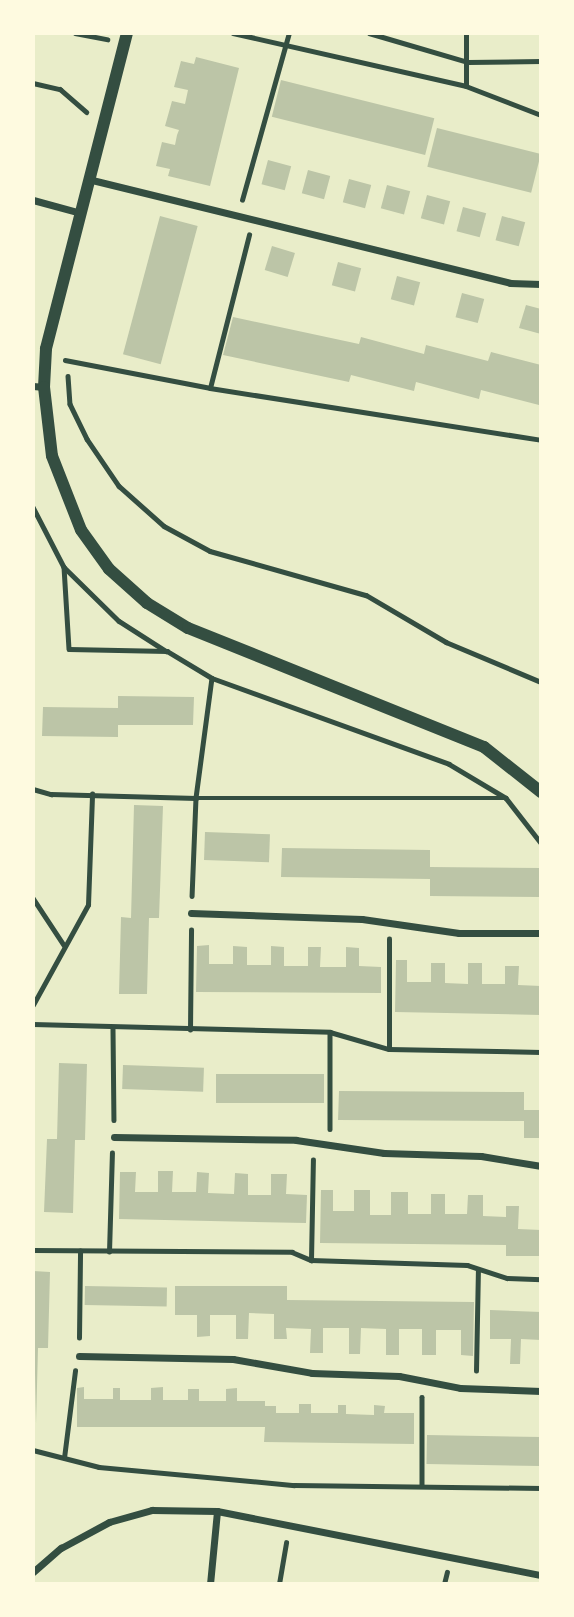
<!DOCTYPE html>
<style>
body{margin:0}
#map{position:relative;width:574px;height:1617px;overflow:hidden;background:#e9edc9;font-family:"Titillium Web",sans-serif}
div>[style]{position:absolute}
.building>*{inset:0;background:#bcc5a7;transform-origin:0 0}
.path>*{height:4.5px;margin:-2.25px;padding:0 2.25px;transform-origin:2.25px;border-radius:2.25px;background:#344e41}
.minor>*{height:7px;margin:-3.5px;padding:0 3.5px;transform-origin:3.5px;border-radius:3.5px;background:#344e41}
.tertiary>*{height:12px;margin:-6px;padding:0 6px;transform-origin:6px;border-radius:6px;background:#344e41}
span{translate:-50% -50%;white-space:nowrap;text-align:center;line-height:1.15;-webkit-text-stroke:7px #fefae0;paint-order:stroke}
.frame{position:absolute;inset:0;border:35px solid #fefae0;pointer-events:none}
</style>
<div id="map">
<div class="building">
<i style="clip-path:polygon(196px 57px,239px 68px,210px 186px,168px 176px,170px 169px,156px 166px,162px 142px,175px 145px,177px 135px,179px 130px,165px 126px,172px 101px,185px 104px,188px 90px,174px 87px,181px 61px,194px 64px)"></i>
<i style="left:281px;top:80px;width:158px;height:38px;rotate:14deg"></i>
<i style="left:437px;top:128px;width:107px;height:40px;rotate:14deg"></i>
<i style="left:268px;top:160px;width:24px;height:25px;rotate:15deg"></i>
<i style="left:308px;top:170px;width:23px;height:24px;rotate:15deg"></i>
<i style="left:349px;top:179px;width:23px;height:24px;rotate:15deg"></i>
<i style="left:387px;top:185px;width:24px;height:24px;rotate:15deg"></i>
<i style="left:427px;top:195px;width:24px;height:24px;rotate:15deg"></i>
<i style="left:463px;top:207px;width:24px;height:25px;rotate:15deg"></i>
<i style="left:160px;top:216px;width:39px;height:143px;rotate:15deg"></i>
<i style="left:502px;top:216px;width:24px;height:25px;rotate:15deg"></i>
<i style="left:272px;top:246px;width:24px;height:25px;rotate:17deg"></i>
<i style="left:338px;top:262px;width:24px;height:24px;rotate:15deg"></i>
<i style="left:397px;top:276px;width:24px;height:24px;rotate:15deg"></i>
<i style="left:462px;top:293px;width:23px;height:25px;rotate:15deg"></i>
<i style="clip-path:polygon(526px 305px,541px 309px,541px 334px,519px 328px)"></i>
<i style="clip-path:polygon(233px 317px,359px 344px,361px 337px,424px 354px,426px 345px,488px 361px,491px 352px,541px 365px,539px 405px,481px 390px,479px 399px,416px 382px,414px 391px,351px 375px,349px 382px,223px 355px)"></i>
<i style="clip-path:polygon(118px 696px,194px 697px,193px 725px,118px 725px,118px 737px,42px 736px,43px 707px,118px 708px)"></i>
<i style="clip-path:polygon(134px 805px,163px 806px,159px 918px,149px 918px,147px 994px,119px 994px,121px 917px,131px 918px)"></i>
<i style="left:205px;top:832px;width:65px;height:28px;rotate:2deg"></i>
<i style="clip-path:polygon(282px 848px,430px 850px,430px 867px,541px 868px,541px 897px,430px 896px,430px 879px,281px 877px)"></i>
<i style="clip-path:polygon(209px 945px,209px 964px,233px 964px,233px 946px,247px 947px,247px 965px,271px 965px,271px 946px,284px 947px,284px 966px,308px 966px,308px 947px,321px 947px,320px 967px,346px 967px,346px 947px,359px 948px,359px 966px,381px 967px,381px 993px,196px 992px,197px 946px)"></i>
<i style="clip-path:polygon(396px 960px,407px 960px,407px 982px,431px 982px,431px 963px,445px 963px,445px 983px,468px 984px,468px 963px,482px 963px,482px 984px,505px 984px,505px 966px,519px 966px,518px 985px,541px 986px,541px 1015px,395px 1012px)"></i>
<i style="clip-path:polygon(59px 1063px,87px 1064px,85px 1140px,75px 1140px,73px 1213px,44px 1212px,47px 1139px,57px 1139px)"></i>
<i style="left:123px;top:1065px;width:81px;height:24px;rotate:2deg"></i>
<i style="left:216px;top:1074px;width:108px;height:29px"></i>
<i style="clip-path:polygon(339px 1091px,524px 1092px,524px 1110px,541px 1110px,541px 1138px,524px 1138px,524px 1121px,338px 1120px)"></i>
<i style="clip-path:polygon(158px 1171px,173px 1171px,172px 1192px,196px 1192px,197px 1172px,209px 1173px,208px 1193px,234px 1194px,235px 1173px,248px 1174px,248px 1195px,271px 1195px,271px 1174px,287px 1174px,286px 1194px,307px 1195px,306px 1223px,119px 1219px,120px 1172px,136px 1172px,135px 1192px,158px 1192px)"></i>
<i style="clip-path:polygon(321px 1190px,333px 1190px,333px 1211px,354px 1211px,354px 1190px,370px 1190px,370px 1215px,391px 1215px,391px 1192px,408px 1192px,408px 1214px,431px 1214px,431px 1194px,445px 1194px,445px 1214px,467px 1214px,468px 1195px,483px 1195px,483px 1216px,506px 1217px,506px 1206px,519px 1206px,518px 1229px,541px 1230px,541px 1256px,506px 1256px,506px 1245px,320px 1243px)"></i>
<i style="clip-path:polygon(33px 1271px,50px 1272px,48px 1348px,38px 1348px,36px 1424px)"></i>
<i style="left:85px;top:1286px;width:82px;height:19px;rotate:1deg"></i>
<i style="clip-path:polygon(175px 1286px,287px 1286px,287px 1300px,474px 1302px,473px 1356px,461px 1355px,461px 1330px,436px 1330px,436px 1355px,422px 1355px,422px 1329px,399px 1329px,399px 1355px,386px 1355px,386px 1329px,361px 1328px,360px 1354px,349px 1354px,349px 1328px,323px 1328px,323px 1353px,310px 1353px,311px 1329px,286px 1328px,287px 1339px,274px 1339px,274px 1314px,249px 1313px,248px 1339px,236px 1339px,236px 1315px,210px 1315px,210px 1336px,197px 1337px,197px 1315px,175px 1315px)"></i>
<i style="clip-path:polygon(490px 1310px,541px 1312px,541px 1340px,521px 1339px,520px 1364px,510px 1364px,511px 1339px,490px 1339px)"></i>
<i style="clip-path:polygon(84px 1387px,84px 1399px,113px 1399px,113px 1388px,120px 1388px,120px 1400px,151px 1400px,151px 1388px,163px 1387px,163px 1400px,188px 1400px,188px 1389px,199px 1389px,199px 1401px,226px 1401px,226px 1389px,237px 1388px,237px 1401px,265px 1401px,265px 1406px,276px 1406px,276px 1413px,299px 1413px,299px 1404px,311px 1404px,311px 1413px,338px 1413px,338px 1405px,346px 1405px,346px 1414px,374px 1415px,374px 1405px,385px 1406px,384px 1413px,414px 1413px,414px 1444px,264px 1442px,265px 1427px,77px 1427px,77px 1388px)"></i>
<i style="left:427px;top:1435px;width:114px;height:29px;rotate:1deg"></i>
</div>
<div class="path">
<i style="left:75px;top:33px;width:33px;rotate:11deg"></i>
<i style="left:233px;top:33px;width:239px;rotate:12.8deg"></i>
<i style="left:466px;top:86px;width:80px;rotate:21.1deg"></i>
<i style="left:369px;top:33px;width:103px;rotate:16.3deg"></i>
<i style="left:468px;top:62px;width:73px;rotate:-0.8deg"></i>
<i style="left:33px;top:83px;width:28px;rotate:13deg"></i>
<i style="left:60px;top:89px;width:35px;rotate:41deg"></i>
<i style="left:466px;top:86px;width:53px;rotate:-90deg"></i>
<i style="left:242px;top:200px;width:173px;rotate:-74.3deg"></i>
<i style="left:65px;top:360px;width:148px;rotate:10.9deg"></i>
<i style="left:210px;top:388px;width:335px;rotate:8.9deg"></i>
<i style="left:68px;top:376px;width:28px;rotate:86deg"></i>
<i style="left:70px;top:404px;width:39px;rotate:64deg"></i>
<i style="left:87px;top:439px;width:57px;rotate:55.8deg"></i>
<i style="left:119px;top:486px;width:60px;rotate:41.6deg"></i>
<i style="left:164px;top:526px;width:52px;rotate:28.5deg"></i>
<i style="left:210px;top:551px;width:162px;rotate:15.8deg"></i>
<i style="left:366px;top:595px;width:93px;rotate:30.4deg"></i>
<i style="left:446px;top:642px;width:103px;rotate:22.8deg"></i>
<i style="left:210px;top:388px;width:158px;rotate:-75.7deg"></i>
<i style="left:33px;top:507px;width:68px;rotate:62.7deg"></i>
<i style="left:64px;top:567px;width:82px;rotate:86.5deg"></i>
<i style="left:69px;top:649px;width:98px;rotate:1.2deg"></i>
<i style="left:167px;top:651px;width:52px;rotate:31deg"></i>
<i style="left:212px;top:678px;width:121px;rotate:97.6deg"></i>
<i style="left:196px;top:798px;width:98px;rotate:92.3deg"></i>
<i style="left:64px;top:567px;width:77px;rotate:44.5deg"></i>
<i style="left:119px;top:621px;width:56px;rotate:32.6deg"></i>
<i style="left:212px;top:678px;width:252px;rotate:19.9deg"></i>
<i style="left:449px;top:764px;width:66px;rotate:30.8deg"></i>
<i style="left:506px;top:798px;width:57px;rotate:52.1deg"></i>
<i style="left:33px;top:789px;width:19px;rotate:16deg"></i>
<i style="left:51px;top:794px;width:145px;rotate:1.6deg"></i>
<i style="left:196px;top:798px;width:310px"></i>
<i style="left:33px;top:898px;width:56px;rotate:56.6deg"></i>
<i style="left:33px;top:1005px;width:114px;rotate:-61.2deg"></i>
<i style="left:88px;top:905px;width:111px;rotate:-87.9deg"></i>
<i style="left:33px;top:1024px;width:297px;rotate:1.5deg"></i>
<i style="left:330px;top:1032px;width:61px;rotate:16.1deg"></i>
<i style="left:389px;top:1049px;width:152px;rotate:1.1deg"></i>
<i style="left:113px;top:1029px;width:91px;rotate:89.4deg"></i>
<i style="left:190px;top:1030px;width:100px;rotate:-89.4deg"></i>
<i style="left:330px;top:1032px;width:97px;rotate:90deg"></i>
<i style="left:389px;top:1049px;width:110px;rotate:-90deg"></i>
<i style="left:33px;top:1250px;width:259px;rotate:0.4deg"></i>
<i style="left:292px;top:1252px;width:21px;rotate:23deg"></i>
<i style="left:311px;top:1260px;width:156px;rotate:1.8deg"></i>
<i style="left:467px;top:1265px;width:42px;rotate:18deg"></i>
<i style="left:507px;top:1278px;width:34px;rotate:2deg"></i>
<i style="left:109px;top:1252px;width:99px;rotate:-88.3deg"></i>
<i style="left:311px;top:1260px;width:100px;rotate:-88.9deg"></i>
<i style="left:79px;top:1338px;width:87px;rotate:-89.3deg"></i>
<i style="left:476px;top:1371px;width:101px;rotate:-88.9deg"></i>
<i style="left:422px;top:1397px;width:88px;rotate:90deg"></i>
<i style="left:33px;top:1450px;width:68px;rotate:14.4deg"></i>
<i style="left:99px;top:1467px;width:196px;rotate:5.3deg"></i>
<i style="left:294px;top:1485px;width:247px;rotate:0.7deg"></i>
<i style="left:64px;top:1458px;width:88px;rotate:-82.8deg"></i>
<i style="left:279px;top:1584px;width:42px;rotate:-80.3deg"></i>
<i style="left:444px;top:1584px;width:12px;rotate:-76deg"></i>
</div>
<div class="minor">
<i style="left:92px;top:180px;width:431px;rotate:13.8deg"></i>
<i style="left:510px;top:283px;width:31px;rotate:2deg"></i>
<i style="left:33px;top:200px;width:50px;rotate:15.2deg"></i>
<i style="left:33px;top:386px;width:11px;rotate:5deg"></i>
<i style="left:191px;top:913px;width:171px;rotate:2deg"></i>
<i style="left:362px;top:919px;width:98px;rotate:8.2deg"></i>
<i style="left:459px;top:933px;width:82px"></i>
<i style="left:114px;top:1137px;width:182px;rotate:0.9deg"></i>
<i style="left:296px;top:1140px;width:89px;rotate:8.4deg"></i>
<i style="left:384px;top:1153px;width:97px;rotate:1.8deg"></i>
<i style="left:481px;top:1156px;width:61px;rotate:9.5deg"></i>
<i style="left:79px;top:1356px;width:154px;rotate:1.1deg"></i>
<i style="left:233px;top:1359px;width:80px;rotate:10deg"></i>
<i style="left:312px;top:1373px;width:87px;rotate:2deg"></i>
<i style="left:399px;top:1376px;width:62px;rotate:11.1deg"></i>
<i style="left:460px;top:1388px;width:81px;rotate:2.1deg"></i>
<i style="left:33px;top:1572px;width:37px;rotate:-41deg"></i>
<i style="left:61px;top:1548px;width:55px;rotate:-28.4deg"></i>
<i style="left:109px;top:1522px;width:45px;rotate:-15.6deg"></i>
<i style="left:152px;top:1510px;width:65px;rotate:0.9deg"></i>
<i style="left:217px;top:1511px;width:330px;rotate:11.2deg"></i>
<i style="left:210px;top:1584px;width:73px;rotate:-84.5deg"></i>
</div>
<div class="tertiary">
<i style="left:127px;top:33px;width:326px;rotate:104.4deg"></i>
<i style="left:46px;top:349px;width:38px;rotate:93deg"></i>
<i style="left:44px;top:387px;width:69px;rotate:83.4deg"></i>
<i style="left:52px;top:456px;width:79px;rotate:68.6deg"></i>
<i style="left:81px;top:530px;width:48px;rotate:54.3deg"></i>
<i style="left:109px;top:569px;width:51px;rotate:41.8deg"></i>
<i style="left:147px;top:603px;width:48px;rotate:31.4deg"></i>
<i style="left:188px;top:628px;width:319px;rotate:21.9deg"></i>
<i style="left:484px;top:747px;width:73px;rotate:38.3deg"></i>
</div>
<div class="frame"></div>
</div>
